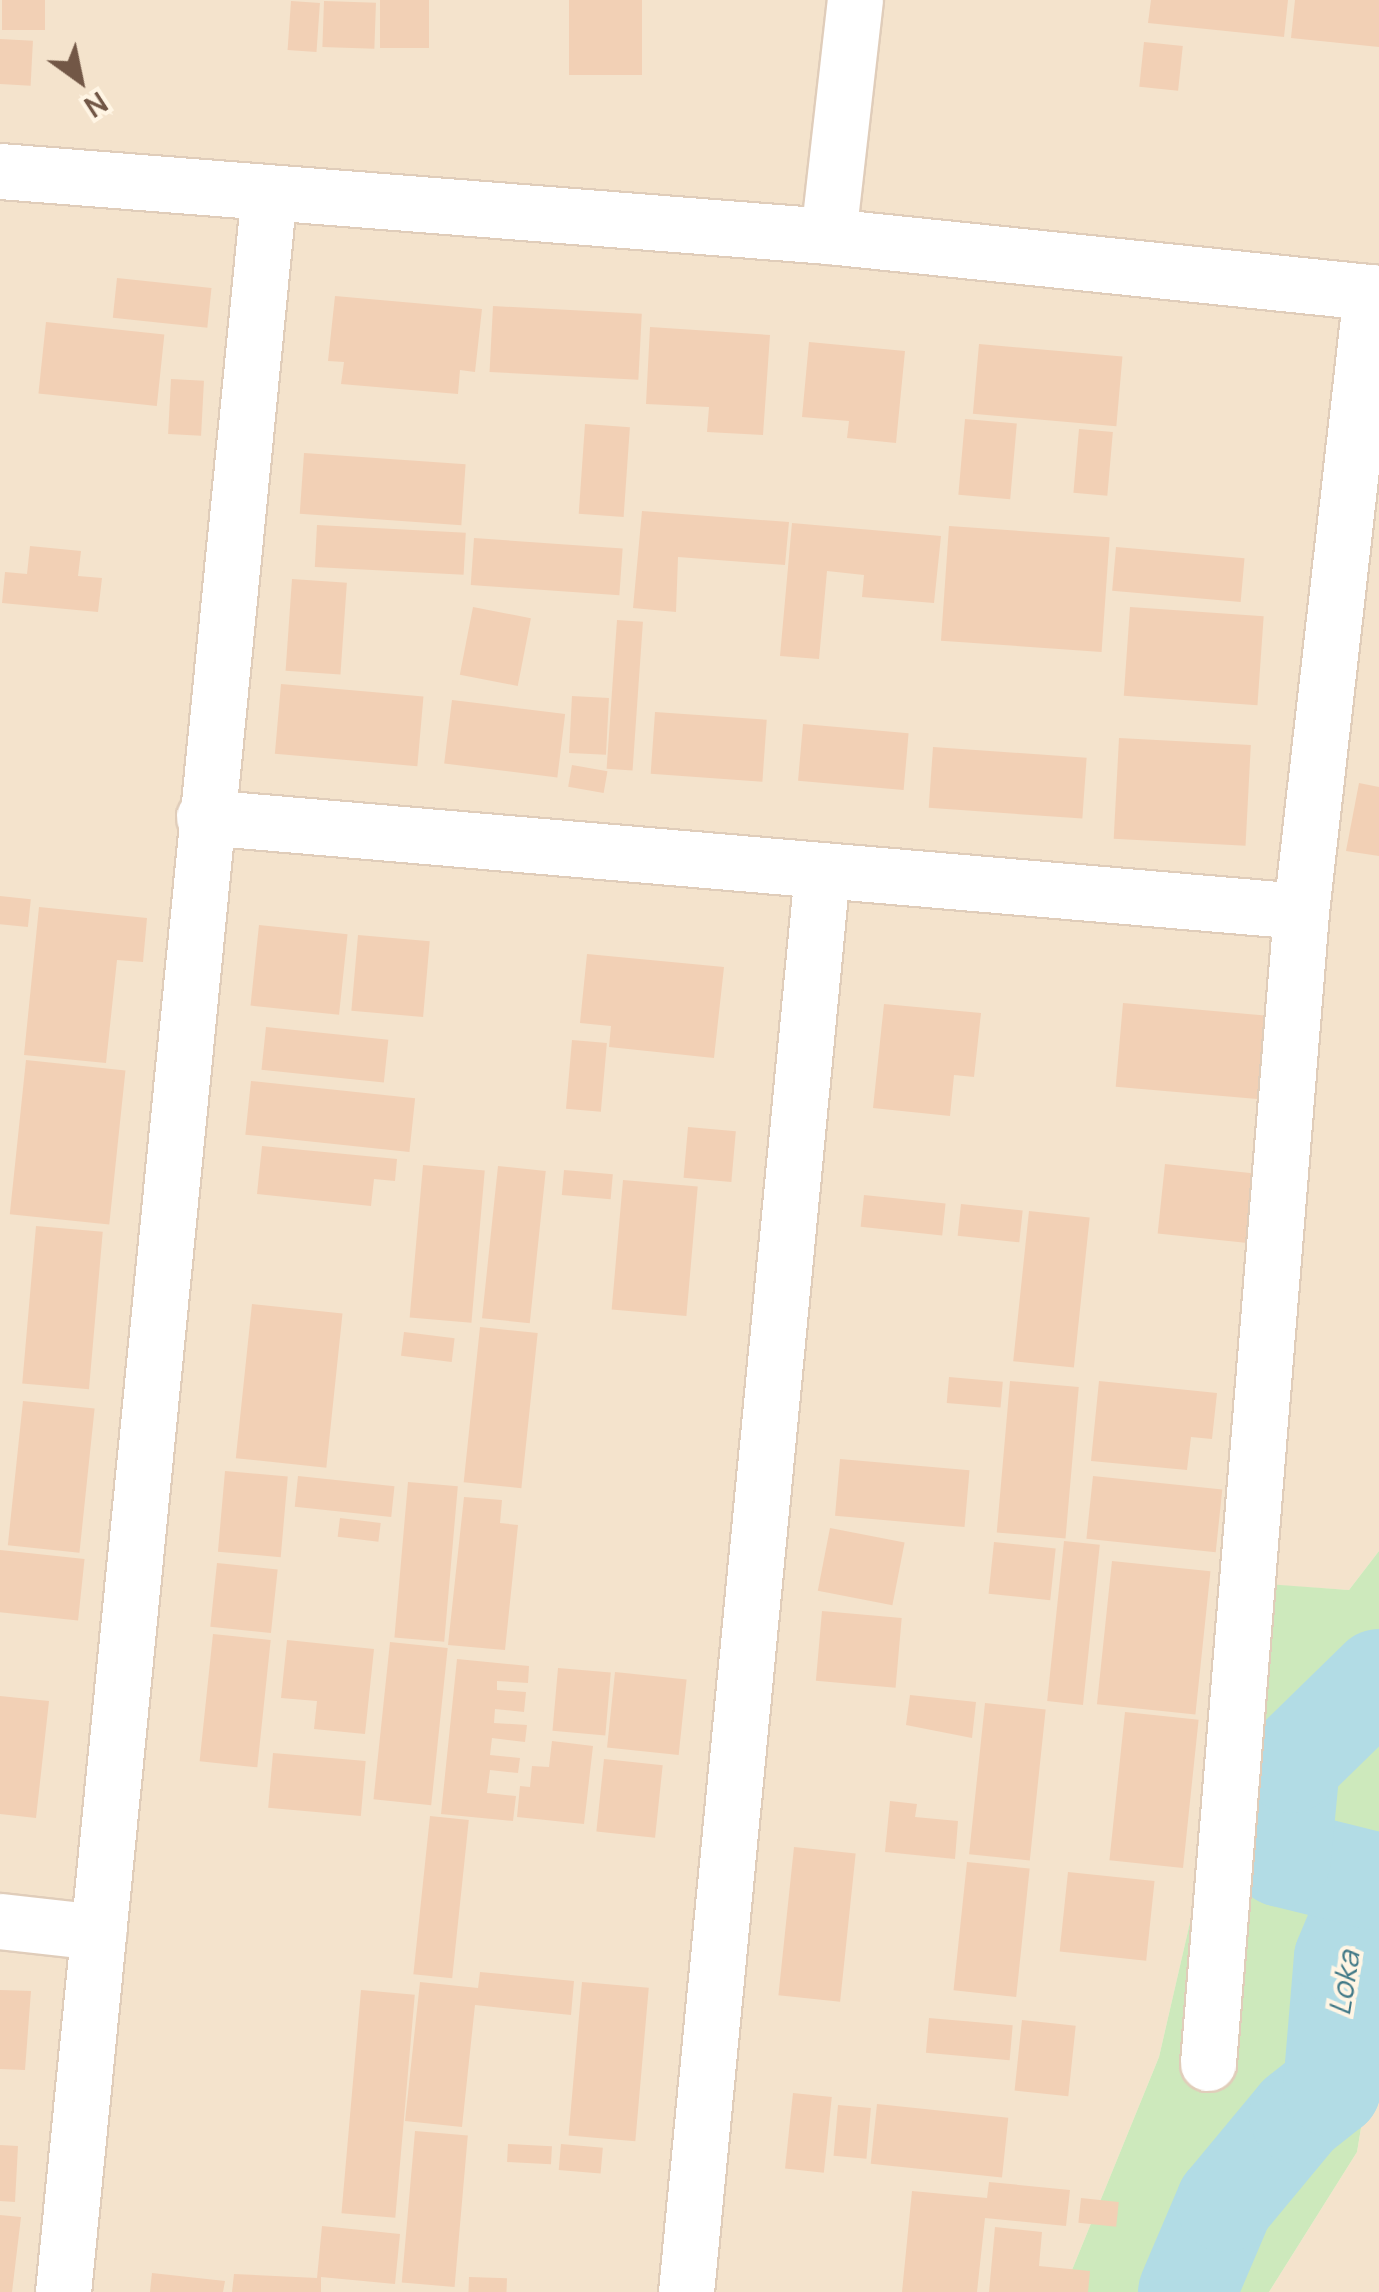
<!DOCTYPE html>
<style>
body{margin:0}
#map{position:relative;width:1379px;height:2292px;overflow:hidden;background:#fcf2dd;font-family:Manrope,sans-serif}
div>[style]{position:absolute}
.residential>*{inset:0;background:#f4e3cc}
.green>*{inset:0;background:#cde9bc}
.river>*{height:98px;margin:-49px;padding:0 49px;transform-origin:49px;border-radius:49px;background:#b2dce5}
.building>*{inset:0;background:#f2d0b5;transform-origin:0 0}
.roads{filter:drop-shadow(2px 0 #e0cdba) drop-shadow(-2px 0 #e0cdba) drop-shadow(0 2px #e0cdba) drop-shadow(0 -2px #e0cdba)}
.street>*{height:55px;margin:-27.5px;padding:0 27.5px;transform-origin:27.5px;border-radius:27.5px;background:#fff}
.secondary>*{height:55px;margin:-27.5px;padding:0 27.5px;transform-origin:27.5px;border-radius:27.5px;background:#fff}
span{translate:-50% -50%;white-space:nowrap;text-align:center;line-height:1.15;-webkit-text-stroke:8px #fff5e4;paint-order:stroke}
.water-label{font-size:30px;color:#407886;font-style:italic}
.north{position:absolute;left:30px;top:30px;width:100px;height:100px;-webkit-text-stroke:8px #fff5e4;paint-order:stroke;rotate:147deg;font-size:28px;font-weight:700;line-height:40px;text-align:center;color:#725746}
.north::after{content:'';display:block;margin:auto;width:35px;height:45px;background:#725746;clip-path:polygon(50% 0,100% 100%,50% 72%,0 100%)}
</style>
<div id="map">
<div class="residential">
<i style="clip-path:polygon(0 0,1379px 0,1379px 1551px,1349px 1590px,1268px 1585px,1159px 2057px,1063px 2292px,0 2292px)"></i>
<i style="clip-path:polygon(1379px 2020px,1379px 2292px,1269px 2292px,1357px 2152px)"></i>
</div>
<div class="green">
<i style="clip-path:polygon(1379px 1551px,1379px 2020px,1357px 2152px,1269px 2292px,1063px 2292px,1159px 2057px,1268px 1584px,1349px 1590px)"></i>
</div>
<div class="river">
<i style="left:1187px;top:2292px;width:97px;rotate:-66.9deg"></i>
<i style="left:1225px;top:2203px;width:114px;rotate:-50.3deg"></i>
<i style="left:1298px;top:2115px;width:43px;rotate:-38.5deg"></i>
<i style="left:1332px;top:2088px;width:130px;rotate:-85.2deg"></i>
<i style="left:1343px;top:1958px;width:83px;rotate:-67.4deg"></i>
<i style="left:1375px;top:1881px;width:96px;rotate:-166.1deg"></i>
<i style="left:1282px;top:1858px;width:94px;rotate:-84.5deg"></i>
<i style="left:1291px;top:1764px;width:123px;rotate:-44.3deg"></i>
</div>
<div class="building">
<i style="left:2px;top:0;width:43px;height:30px"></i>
<i style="left:380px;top:0;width:49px;height:48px"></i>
<i style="left:569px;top:0;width:73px;height:75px"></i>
<i style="clip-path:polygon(1151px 0,1288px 0,1284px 37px,1148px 23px)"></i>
<i style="clip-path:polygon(1295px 0,1379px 0,1379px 47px,1291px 38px)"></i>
<i style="left:291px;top:1px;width:29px;height:49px;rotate:4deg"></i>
<i style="left:324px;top:1px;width:52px;height:46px;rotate:2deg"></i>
<i style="left:0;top:39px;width:33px;height:45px;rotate:3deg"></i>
<i style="left:1144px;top:42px;width:39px;height:45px;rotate:6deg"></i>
<i style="left:117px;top:278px;width:95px;height:40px;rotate:6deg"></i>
<i style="clip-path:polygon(335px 296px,482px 309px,475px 372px,460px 370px,458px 394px,341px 384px,344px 362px,328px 361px)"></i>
<i style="left:493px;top:306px;width:149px;height:66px;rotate:3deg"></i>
<i style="left:46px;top:322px;width:119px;height:72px;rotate:6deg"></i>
<i style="clip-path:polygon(650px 327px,770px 335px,763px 435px,707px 432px,709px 407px,646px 404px)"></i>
<i style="clip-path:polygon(809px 342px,905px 351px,896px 443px,847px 438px,849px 421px,802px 417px)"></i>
<i style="left:979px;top:344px;width:144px;height:70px;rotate:5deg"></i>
<i style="left:171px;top:379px;width:33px;height:55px;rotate:3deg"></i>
<i style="left:965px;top:419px;width:52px;height:76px;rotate:5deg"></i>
<i style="left:585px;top:424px;width:45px;height:90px;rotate:4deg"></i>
<i style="left:1079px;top:429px;width:34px;height:64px;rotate:5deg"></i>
<i style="left:304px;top:453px;width:162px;height:61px;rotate:4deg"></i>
<i style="clip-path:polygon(642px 511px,789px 522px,785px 565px,678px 557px,676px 612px,633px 608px)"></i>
<i style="clip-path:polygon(792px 523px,941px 536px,934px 603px,862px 597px,864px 575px,827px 571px,819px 659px,780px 656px)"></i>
<i style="left:317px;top:525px;width:149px;height:42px;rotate:3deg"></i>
<i style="left:949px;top:526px;width:161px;height:115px;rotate:4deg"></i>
<i style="left:474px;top:538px;width:149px;height:47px;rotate:4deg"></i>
<i style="clip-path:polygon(30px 546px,81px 551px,78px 576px,102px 578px,98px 612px,2px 603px,5px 572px,27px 574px)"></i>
<i style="left:1116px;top:547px;width:129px;height:44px;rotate:5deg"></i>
<i style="left:292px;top:579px;width:55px;height:92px;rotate:4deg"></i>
<i style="left:473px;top:607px;width:59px;height:69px;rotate:11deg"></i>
<i style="left:1130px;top:607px;width:134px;height:89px;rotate:4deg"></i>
<i style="left:617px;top:620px;width:26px;height:149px;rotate:4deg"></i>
<i style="left:281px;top:684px;width:143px;height:70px;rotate:5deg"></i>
<i style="left:572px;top:696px;width:37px;height:57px;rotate:3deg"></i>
<i style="left:452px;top:700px;width:114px;height:64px;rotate:7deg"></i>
<i style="left:655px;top:712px;width:112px;height:62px;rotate:4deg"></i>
<i style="left:803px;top:724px;width:106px;height:57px;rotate:5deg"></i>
<i style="left:1119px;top:738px;width:132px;height:101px;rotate:3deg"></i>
<i style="left:933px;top:747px;width:154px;height:61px;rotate:4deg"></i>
<i style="left:572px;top:765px;width:36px;height:22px;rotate:10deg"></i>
<i style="clip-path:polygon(1359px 783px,1379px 787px,1379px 856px,1346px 851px)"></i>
<i style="left:0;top:896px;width:31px;height:28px;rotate:6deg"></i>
<i style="clip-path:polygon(39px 907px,147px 918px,143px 962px,117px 960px,106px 1063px,24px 1055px)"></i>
<i style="left:259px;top:925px;width:89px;height:81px;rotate:6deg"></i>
<i style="left:358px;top:935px;width:72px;height:76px;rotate:5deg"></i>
<i style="clip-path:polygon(587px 954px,724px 967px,714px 1058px,609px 1047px,611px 1026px,580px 1023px)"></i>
<i style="left:1123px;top:1003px;width:148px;height:84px;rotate:5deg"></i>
<i style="clip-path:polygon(884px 1004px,981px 1013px,974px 1077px,954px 1075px,950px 1116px,873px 1108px)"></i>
<i style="left:266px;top:1027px;width:123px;height:43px;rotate:6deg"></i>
<i style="left:572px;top:1040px;width:35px;height:69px;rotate:5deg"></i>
<i style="left:26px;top:1060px;width:100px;height:155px;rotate:6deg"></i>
<i style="left:251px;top:1081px;width:165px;height:54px;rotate:6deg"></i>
<i style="left:688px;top:1127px;width:48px;height:51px;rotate:5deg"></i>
<i style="clip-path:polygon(262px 1146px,397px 1159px,395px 1181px,374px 1179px,371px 1206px,257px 1194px)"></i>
<i style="left:1165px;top:1164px;width:95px;height:70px;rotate:6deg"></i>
<i style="left:423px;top:1165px;width:62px;height:153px;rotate:5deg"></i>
<i style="left:498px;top:1166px;width:48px;height:153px;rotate:6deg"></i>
<i style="left:564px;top:1170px;width:49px;height:25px;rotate:5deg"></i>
<i style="left:623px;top:1180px;width:75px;height:130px;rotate:5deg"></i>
<i style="left:864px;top:1195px;width:82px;height:32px;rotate:6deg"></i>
<i style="left:961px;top:1204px;width:62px;height:32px;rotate:6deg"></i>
<i style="left:1029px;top:1211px;width:61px;height:151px;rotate:6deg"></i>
<i style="left:36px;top:1226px;width:67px;height:158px;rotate:5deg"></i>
<i style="left:252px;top:1304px;width:91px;height:155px;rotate:6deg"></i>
<i style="left:480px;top:1327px;width:58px;height:156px;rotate:6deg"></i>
<i style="left:404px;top:1332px;width:51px;height:24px;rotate:7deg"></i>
<i style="left:949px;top:1377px;width:54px;height:26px;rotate:5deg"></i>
<i style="left:1010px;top:1381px;width:69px;height:152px;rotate:5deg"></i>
<i style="clip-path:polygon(1099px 1381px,1217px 1393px,1212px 1439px,1191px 1437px,1187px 1470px,1091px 1461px)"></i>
<i style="left:23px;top:1401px;width:72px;height:145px;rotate:6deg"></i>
<i style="left:840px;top:1459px;width:130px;height:57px;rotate:5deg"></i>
<i style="left:225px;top:1471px;width:63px;height:81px;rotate:5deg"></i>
<i style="left:298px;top:1476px;width:97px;height:31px;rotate:6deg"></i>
<i style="left:1093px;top:1476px;width:130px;height:63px;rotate:6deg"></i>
<i style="left:408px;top:1482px;width:50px;height:156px;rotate:5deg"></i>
<i style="clip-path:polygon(464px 1497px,502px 1500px,500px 1523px,518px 1525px,505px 1650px,448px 1645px)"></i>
<i style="left:340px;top:1518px;width:41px;height:19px;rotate:7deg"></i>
<i style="left:830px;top:1528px;width:76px;height:64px;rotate:11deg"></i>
<i style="left:1064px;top:1541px;width:36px;height:161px;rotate:6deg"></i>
<i style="left:994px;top:1542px;width:62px;height:52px;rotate:6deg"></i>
<i style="left:0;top:1550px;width:85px;height:62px;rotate:6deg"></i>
<i style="left:1112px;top:1561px;width:99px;height:144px;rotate:6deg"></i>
<i style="left:217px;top:1563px;width:61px;height:64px;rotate:6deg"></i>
<i style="left:822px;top:1611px;width:80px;height:70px;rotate:5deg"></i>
<i style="left:213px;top:1634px;width:58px;height:128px;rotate:6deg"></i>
<i style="clip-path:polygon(287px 1640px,374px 1649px,365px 1734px,314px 1729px,317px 1701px,281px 1698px)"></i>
<i style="left:390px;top:1642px;width:58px;height:158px;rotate:6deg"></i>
<i style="clip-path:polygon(457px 1659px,529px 1666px,528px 1683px,497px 1681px,497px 1690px,526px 1692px,524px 1712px,495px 1709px,494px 1723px,527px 1725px,525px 1742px,492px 1738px,490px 1755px,520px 1758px,518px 1773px,490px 1770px,487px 1793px,516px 1796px,513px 1821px,441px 1814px)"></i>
<i style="left:558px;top:1668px;width:53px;height:63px;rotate:5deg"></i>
<i style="left:615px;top:1672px;width:72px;height:76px;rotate:6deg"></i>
<i style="clip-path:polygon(910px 1695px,976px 1702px,972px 1738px,906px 1725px)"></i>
<i style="clip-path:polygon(0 1696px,49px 1701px,36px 1818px,0 1814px)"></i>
<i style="left:985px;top:1703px;width:61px;height:152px;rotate:6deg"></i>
<i style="left:1125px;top:1712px;width:74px;height:149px;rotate:6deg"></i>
<i style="clip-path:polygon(552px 1741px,593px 1746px,584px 1824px,517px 1817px,520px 1786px,530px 1787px,532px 1766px,549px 1767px)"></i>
<i style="left:273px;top:1753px;width:93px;height:55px;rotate:5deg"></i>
<i style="left:604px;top:1759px;width:59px;height:73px;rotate:6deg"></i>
<i style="clip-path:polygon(890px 1801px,917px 1804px,915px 1817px,958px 1821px,955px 1859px,885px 1852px)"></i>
<i style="left:430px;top:1816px;width:39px;height:159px;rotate:6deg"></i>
<i style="left:794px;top:1847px;width:62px;height:149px;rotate:6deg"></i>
<i style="left:967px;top:1862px;width:63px;height:129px;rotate:6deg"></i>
<i style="left:1068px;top:1872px;width:87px;height:80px;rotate:6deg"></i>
<i style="clip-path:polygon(480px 1972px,574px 1981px,571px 2015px,475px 2005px,462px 2127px,405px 2121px,420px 1982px,478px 1988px)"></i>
<i style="left:582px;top:1982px;width:67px;height:154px;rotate:5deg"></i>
<i style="clip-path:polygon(0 1990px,31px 1991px,25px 2070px,0 2069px)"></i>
<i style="left:361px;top:1990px;width:54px;height:224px;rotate:5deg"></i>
<i style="left:929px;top:2018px;width:84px;height:35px;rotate:5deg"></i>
<i style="left:1022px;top:2020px;width:54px;height:71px;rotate:6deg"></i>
<i style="left:793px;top:2093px;width:39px;height:76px;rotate:6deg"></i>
<i style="left:877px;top:2104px;width:132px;height:60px;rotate:6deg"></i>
<i style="left:838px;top:2105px;width:33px;height:51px;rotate:5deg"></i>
<i style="left:415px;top:2131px;width:53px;height:152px;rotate:5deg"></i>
<i style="left:508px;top:2144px;width:44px;height:18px;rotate:3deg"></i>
<i style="left:561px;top:2144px;width:42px;height:26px;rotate:5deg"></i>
<i style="clip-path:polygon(0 2145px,18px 2146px,15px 2202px,0 2201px)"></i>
<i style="clip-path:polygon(989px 2182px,1070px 2190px,1066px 2226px,985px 2218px,977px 2292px,902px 2292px,912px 2191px,987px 2198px)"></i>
<i style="left:1081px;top:2198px;width:38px;height:25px;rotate:6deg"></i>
<i style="clip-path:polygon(0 2215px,21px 2217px,12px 2292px,0 2292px)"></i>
<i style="clip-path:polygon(322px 2226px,400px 2234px,395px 2284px,321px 2277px,321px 2292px,232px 2292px,234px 2274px,317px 2278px)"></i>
<i style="clip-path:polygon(995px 2227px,1042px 2232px,1039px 2266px,1090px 2271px,1088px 2292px,989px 2292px)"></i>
<i style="clip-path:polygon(152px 2273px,225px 2281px,223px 2292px,150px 2292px)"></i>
<i style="left:469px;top:2277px;width:38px;height:15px;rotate:2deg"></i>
</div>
<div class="roads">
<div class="street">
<i style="left:828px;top:236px;width:238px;rotate:-83.5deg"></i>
<i style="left:204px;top:817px;width:1101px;rotate:4.9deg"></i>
<i style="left:0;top:1921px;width:99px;rotate:6.4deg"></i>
<i style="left:1208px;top:2063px;width:1156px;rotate:-85.38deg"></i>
<i style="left:1301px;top:911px;width:623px;rotate:-83.55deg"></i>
<i style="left:63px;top:2292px;width:2110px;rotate:-84.4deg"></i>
<i style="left:686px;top:2292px;width:1427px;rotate:-84.53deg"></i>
</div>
<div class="secondary">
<i style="left:0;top:171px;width:831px;rotate:4.49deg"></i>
<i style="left:828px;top:236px;width:554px;rotate:5.91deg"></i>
</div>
</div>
<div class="water-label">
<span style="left:1344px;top:1983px;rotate:-81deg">Loka</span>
</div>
<div class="north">N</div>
</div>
